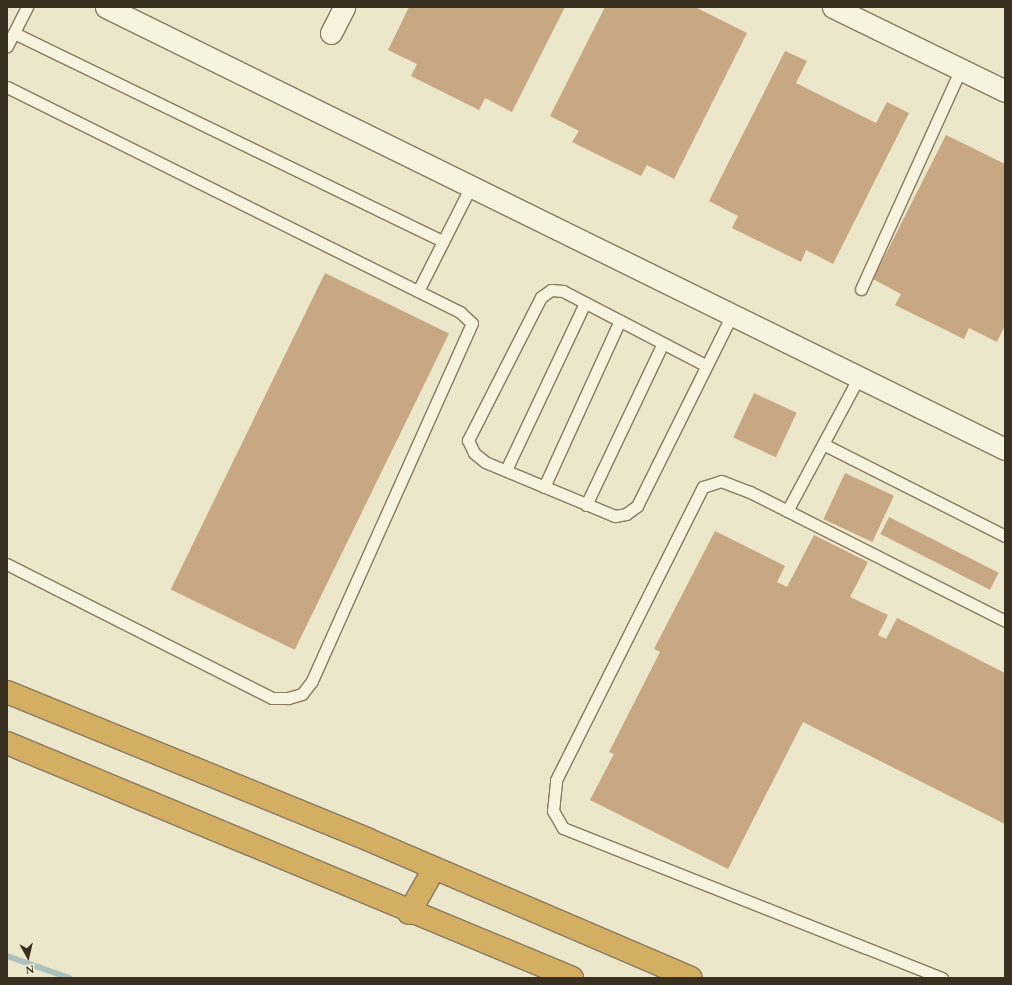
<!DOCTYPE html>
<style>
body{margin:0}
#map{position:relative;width:1012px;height:985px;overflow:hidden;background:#ece6cb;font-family:Spectral,serif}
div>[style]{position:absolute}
.stream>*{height:6px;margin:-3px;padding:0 3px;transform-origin:3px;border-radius:3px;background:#abc1bd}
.building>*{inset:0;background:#c8a883;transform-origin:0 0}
.roads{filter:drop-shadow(1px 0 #887a60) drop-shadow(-1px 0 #887a60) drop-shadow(0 1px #887a60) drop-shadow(0 -1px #887a60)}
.lane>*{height:11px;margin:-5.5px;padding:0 5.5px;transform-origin:5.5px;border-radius:5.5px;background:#f7f3de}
.street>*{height:21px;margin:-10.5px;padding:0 10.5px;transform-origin:10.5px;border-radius:10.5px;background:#f7f3de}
.highway>*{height:22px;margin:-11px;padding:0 11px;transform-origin:11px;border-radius:11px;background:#d4af63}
span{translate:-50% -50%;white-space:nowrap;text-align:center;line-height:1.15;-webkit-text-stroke:3px #f4f0da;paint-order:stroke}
.frame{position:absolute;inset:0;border:8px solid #3a3022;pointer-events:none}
.north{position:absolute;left:8px;top:937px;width:40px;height:40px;-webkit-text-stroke:3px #f4f0da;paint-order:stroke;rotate:172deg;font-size:11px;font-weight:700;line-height:16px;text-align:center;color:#3a3022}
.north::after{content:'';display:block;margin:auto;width:14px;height:18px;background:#3a3022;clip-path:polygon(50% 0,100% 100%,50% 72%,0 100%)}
</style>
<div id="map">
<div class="stream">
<i style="left:7px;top:956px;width:66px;rotate:19.5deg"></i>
</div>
<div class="building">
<i style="clip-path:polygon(409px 7px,565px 7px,512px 112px,485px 98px,479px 110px,411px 76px,417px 64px,388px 50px)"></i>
<i style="clip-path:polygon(605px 7px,695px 7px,747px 33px,674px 179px,647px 165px,641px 176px,572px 142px,579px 131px,550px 116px)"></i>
<i style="clip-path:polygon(785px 51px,807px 61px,796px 83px,876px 123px,887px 102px,909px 113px,833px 264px,806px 250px,801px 262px,732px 228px,738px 216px,709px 201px)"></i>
<i style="clip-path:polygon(946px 135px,1005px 164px,1005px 325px,997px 342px,969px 328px,964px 339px,895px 305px,901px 294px,873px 279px)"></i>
<i style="left:325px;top:273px;width:138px;height:352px;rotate:26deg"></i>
<i style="left:754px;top:393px;width:47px;height:49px;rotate:25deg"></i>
<i style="left:845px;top:473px;width:54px;height:51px;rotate:25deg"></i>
<i style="left:889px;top:517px;width:123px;height:19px;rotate:27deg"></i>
<i style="clip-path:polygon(715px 531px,785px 566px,777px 582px,787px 587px,814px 535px,868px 562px,850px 597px,888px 615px,878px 635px,886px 639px,897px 618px,1005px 673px,1005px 824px,803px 722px,728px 869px,590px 800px,614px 754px,609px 752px,660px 652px,654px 649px)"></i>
</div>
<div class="roads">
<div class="lane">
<i style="left:14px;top:33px;width:477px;rotate:25.9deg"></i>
<i style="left:7px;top:46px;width:44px;rotate:-62.9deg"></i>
<i style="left:7px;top:87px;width:506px;rotate:26.41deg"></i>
<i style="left:460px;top:312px;width:16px;rotate:43deg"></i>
<i style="left:472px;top:323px;width:392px;rotate:114.1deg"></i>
<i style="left:312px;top:681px;width:16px;rotate:128deg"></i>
<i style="left:302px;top:694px;width:15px;rotate:164deg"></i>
<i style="left:288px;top:698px;width:16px;rotate:180deg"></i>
<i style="left:272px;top:698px;width:297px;rotate:-153.2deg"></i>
<i style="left:861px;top:289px;width:242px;rotate:-65.6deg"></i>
<i style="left:418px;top:291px;width:118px;rotate:-63.2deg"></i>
<i style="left:705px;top:365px;width:160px;rotate:-152.5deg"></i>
<i style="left:563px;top:291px;width:12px;rotate:-175deg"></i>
<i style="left:551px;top:290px;width:12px;rotate:145deg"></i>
<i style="left:541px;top:297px;width:161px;rotate:117deg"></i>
<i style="left:468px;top:440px;width:14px;rotate:65deg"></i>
<i style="left:474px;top:453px;width:14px;rotate:39deg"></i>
<i style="left:485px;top:462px;width:141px;rotate:22.6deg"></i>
<i style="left:615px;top:516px;width:11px;rotate:-10deg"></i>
<i style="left:626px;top:514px;width:14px;rotate:-36deg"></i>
<i style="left:637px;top:506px;width:213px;rotate:-63.6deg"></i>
<i style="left:823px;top:444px;width:204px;rotate:26.8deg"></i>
<i style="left:506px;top:470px;width:185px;rotate:-64.7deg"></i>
<i style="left:544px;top:487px;width:183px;rotate:-65.5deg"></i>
<i style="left:586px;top:505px;width:179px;rotate:-64.6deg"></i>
<i style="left:787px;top:511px;width:152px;rotate:-61.8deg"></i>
<i style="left:942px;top:978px;width:408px;rotate:-158.4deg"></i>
<i style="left:563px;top:828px;width:20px;rotate:-120deg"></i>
<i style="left:553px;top:811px;width:31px;rotate:-84deg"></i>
<i style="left:556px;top:780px;width:328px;rotate:-63.4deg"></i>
<i style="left:703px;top:487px;width:19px;rotate:-18deg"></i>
<i style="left:721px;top:481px;width:31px;rotate:21deg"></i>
<i style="left:750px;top:492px;width:286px;rotate:26.8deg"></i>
</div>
<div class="street">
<i style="left:106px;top:7px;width:1002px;rotate:26.18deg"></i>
<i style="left:833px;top:7px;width:191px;rotate:26deg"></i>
<i style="left:331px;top:33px;width:29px;rotate:-63deg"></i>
</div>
<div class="highway">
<i style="left:7px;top:692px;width:391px;rotate:22.2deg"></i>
<i style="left:369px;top:840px;width:350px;rotate:23.2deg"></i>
<i style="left:7px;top:743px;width:612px;rotate:22.58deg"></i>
<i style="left:409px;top:913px;width:51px;rotate:-60.4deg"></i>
</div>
</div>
<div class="frame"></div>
<div class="north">N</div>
</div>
